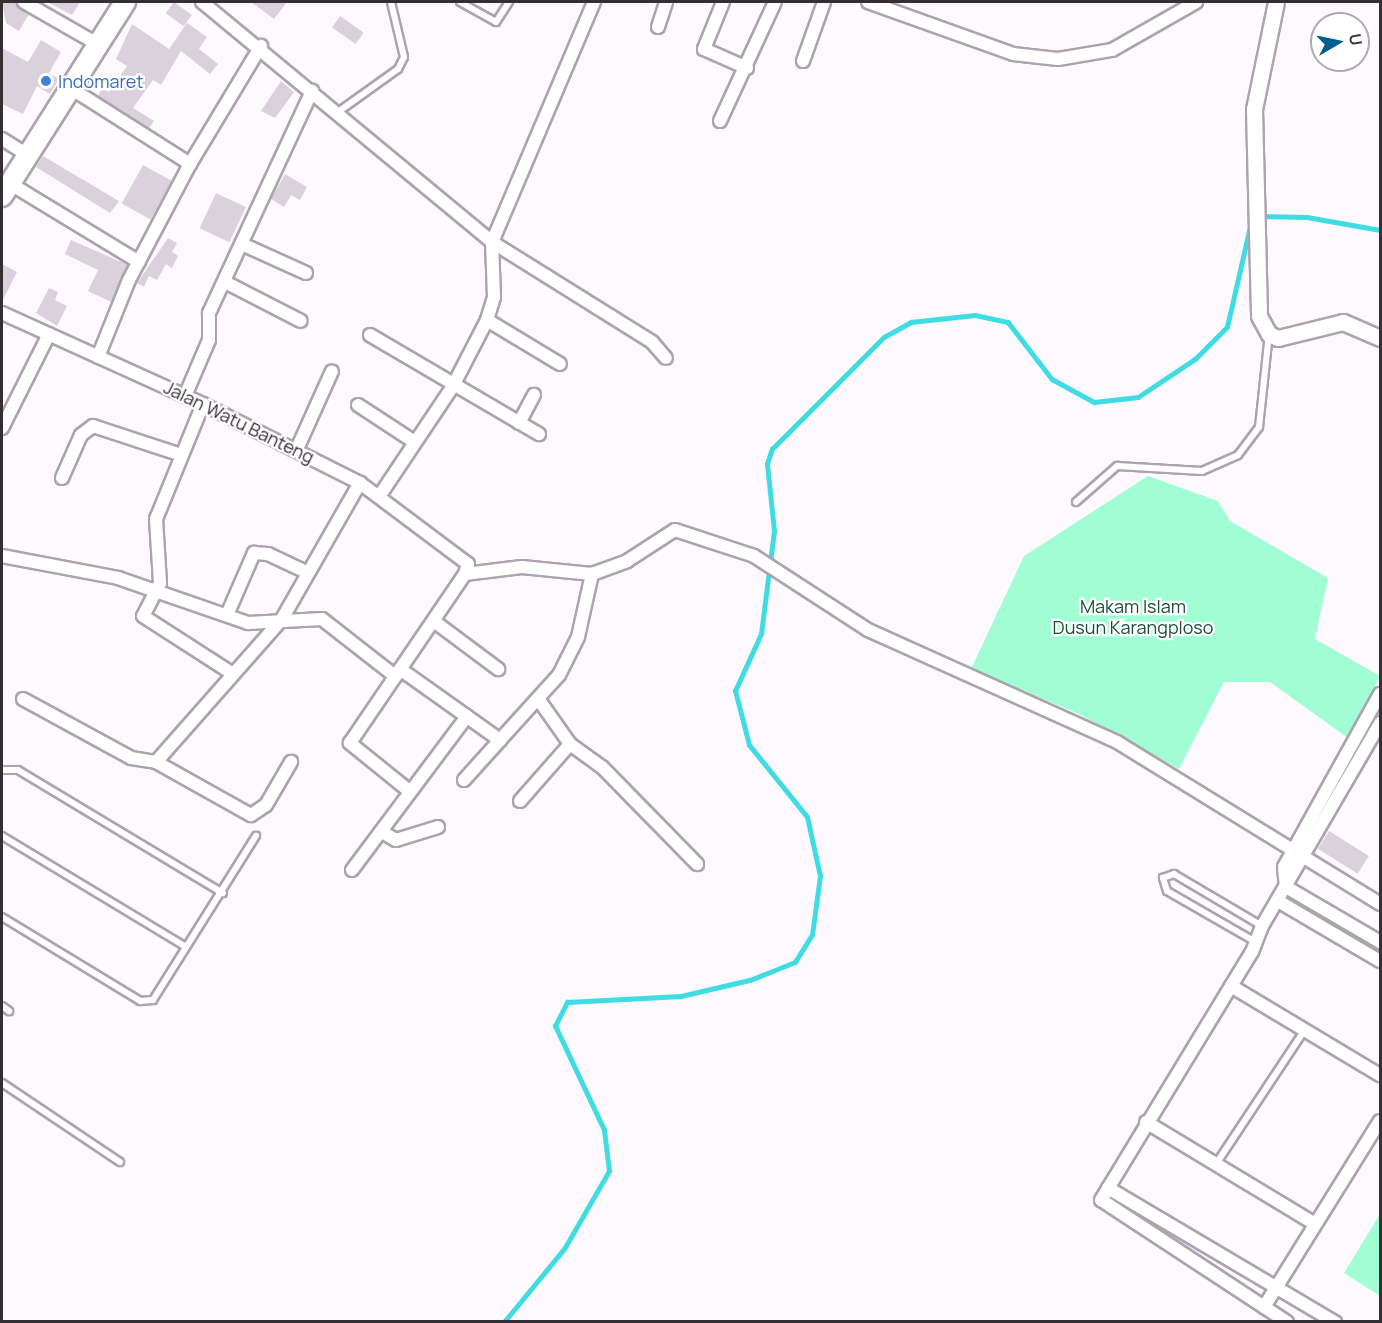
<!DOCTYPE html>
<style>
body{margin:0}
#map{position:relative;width:1382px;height:1323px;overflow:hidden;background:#fdf9fe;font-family:Manrope,sans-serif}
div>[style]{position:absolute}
.green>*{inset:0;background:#a1fed4}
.stream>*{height:4.5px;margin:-2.25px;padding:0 2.25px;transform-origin:2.25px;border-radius:2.25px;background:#3fdce4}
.building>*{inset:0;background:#dad1dd;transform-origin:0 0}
.roads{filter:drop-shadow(2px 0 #aca3ae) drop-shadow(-2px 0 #aca3ae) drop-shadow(0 2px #aca3ae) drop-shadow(0 -2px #aca3ae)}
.service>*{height:6px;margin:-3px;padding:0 3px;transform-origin:3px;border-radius:3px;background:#fff}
.minor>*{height:12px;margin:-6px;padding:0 6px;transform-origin:6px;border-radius:6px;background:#fff}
.tertiary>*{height:15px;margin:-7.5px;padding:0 7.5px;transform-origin:7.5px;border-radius:7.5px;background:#fff}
.primary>*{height:20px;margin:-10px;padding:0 10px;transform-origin:10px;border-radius:10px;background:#fff}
.dots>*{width:16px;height:16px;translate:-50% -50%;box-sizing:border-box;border:3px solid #fff;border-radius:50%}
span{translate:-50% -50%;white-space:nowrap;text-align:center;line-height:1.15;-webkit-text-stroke:4.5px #fff;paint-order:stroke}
.shop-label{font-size:18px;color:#366cbe}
.left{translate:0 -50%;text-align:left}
.street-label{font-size:18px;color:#332f33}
.park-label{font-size:18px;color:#1b4c39}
.frame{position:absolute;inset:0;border:3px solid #332f33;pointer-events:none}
.north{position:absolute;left:1310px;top:12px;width:60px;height:60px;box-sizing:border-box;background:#fff;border:2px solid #adacad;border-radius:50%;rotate:81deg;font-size:16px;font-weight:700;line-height:24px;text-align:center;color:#332f33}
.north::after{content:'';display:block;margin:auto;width:21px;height:27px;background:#005e8e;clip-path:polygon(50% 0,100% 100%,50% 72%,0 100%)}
</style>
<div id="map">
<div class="green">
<i style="clip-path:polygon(1148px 476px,1218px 501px,1230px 521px,1328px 578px,1315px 639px,1380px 676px,1348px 738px,1270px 682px,1224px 682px,1179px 769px,1079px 714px,971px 669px,1024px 556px)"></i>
<i style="clip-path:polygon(1380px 1214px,1380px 1296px,1344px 1273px)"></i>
</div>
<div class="stream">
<i style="left:1260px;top:216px;width:47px;rotate:1.2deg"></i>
<i style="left:1307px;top:217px;width:74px;rotate:10.1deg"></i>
<i style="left:504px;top:1322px;width:94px;rotate:-50.6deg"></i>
<i style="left:564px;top:1249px;width:90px;rotate:-60deg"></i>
<i style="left:609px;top:1171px;width:41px;rotate:-97deg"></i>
<i style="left:604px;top:1130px;width:115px;rotate:-115.2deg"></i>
<i style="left:555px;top:1026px;width:27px;rotate:-63deg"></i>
<i style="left:567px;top:1002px;width:114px;rotate:-3deg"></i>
<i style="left:681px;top:996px;width:71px;rotate:-13.1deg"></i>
<i style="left:750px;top:980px;width:48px;rotate:-21.8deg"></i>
<i style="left:795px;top:962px;width:32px;rotate:-58deg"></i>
<i style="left:812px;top:935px;width:60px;rotate:-82.3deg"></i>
<i style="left:820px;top:876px;width:60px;rotate:-102.4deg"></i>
<i style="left:807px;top:817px;width:92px;rotate:-128.9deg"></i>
<i style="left:749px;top:745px;width:56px;rotate:-104.5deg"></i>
<i style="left:735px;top:691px;width:63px;rotate:-65.5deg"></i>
<i style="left:761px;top:634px;width:104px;rotate:-82.8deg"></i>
<i style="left:774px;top:531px;width:67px;rotate:-96deg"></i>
<i style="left:767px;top:464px;width:16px;rotate:-72deg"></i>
<i style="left:772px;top:449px;width:158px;rotate:-45deg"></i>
<i style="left:884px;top:337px;width:31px;rotate:-29deg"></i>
<i style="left:911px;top:322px;width:64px;rotate:-6.2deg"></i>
<i style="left:975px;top:315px;width:34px;rotate:12deg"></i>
<i style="left:1008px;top:322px;width:72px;rotate:52.3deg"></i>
<i style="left:1052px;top:379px;width:48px;rotate:28.7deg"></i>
<i style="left:1094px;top:402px;width:44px;rotate:-6.5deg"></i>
<i style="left:1138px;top:397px;width:69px;rotate:-33.7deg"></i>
<i style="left:1195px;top:359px;width:45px;rotate:-45deg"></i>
<i style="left:1227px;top:327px;width:112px;rotate:-77.1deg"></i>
</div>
<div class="building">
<i style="clip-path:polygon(2px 2px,16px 2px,29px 14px,19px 31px,6px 23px)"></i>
<i style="clip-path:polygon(47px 2px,80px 2px,72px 15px)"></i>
<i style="left:174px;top:2px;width:22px;height:14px;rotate:36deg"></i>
<i style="clip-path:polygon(251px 2px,287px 2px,274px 19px)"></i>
<i style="left:340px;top:16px;width:29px;height:14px;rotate:35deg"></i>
<i style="clip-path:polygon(187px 23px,207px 37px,199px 49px,218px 64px,210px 74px,181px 51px,161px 85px,153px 80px,133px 108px,154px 121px,149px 128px,98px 96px,102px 88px,109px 92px,127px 66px,116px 59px,132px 24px,169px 49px)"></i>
<i style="clip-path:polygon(41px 40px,61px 52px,49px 73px,59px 79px,50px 94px,37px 86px,23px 114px,2px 104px,2px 48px,28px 62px)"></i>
<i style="clip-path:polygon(281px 81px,294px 92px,275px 118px,261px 111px)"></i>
<i style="clip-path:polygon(43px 156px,119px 201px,110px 213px,36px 167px)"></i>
<i style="left:143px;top:165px;width:33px;height:44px;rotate:29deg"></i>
<i style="clip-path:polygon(285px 174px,307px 187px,300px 200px,291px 195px,284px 207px,271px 199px)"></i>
<i style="left:216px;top:193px;width:33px;height:39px;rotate:25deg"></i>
<i style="clip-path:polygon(168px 238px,177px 243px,172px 252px,178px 256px,172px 268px,166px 264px,157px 280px,149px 276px,144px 287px,137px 283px)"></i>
<i style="clip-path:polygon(71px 240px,128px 265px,111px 302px,88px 291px,98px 270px,65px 254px)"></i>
<i style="clip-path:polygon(2px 264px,17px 272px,2px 302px)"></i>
<i style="clip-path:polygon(49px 288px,58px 292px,55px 300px,67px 306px,57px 326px,36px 313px)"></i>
<i style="left:1329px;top:831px;width:47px;height:21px;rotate:32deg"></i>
</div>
<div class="roads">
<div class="service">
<i style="left:460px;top:2px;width:41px;rotate:29.1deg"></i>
<i style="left:496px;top:22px;width:24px;rotate:-57deg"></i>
<i style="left:338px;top:112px;width:74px;rotate:-35.6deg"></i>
<i style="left:398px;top:69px;width:13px;rotate:-63deg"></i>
<i style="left:404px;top:57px;width:57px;rotate:-103.3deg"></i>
<i style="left:1076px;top:502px;width:55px;rotate:-41.3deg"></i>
<i style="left:1117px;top:466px;width:85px;rotate:3.4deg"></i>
<i style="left:1202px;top:471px;width:39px;rotate:-24deg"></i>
<i style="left:1238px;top:455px;width:35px;rotate:-53deg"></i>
<i style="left:1259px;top:427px;width:94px;rotate:-83.9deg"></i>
<i style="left:2px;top:770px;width:16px"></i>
<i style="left:18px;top:770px;width:239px;rotate:31deg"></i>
<i style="left:2px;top:836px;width:215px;rotate:31.1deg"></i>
<i style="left:2px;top:917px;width:162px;rotate:31.3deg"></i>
<i style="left:140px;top:1001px;width:13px;rotate:-4deg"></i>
<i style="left:153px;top:1000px;width:194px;rotate:-57.9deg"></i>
<i style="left:1254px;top:941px;width:100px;rotate:-150.1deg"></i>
<i style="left:1167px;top:891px;width:14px;rotate:-107deg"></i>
<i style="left:1163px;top:878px;width:12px;rotate:-20deg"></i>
<i style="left:1174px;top:874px;width:102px;rotate:30.6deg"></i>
<i style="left:2px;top:1006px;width:9px;rotate:36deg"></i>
<i style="left:2px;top:1083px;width:142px;rotate:33.8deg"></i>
<i style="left:1216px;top:1164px;width:159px;rotate:-56.5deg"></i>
</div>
<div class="minor">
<i style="left:24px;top:2px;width:86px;rotate:29.8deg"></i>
<i style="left:202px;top:2px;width:376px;rotate:39.6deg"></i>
<i style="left:492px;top:242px;width:55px;rotate:87.9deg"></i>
<i style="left:494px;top:297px;width:24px;rotate:107deg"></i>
<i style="left:487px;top:320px;width:74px;rotate:117.3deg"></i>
<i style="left:453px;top:386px;width:131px;rotate:123.8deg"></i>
<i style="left:594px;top:2px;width:261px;rotate:113deg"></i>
<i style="left:492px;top:242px;width:189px;rotate:32deg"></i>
<i style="left:652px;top:342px;width:21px;rotate:49deg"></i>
<i style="left:723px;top:2px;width:51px;rotate:112deg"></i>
<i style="left:704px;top:49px;width:47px;rotate:23.8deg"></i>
<i style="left:868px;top:2px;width:154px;rotate:19.7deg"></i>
<i style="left:1013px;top:54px;width:45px;rotate:6.3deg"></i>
<i style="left:1058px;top:59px;width:55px;rotate:-9.5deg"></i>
<i style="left:1112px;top:50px;width:97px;rotate:-29.7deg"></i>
<i style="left:658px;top:27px;width:26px;rotate:-72deg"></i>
<i style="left:803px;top:61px;width:63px;rotate:-70.4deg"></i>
<i style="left:72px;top:89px;width:140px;rotate:32.4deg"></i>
<i style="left:720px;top:121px;width:131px;rotate:-65.2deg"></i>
<i style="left:2px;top:139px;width:31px;rotate:32deg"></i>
<i style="left:9px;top:183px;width:152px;rotate:31.3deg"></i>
<i style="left:244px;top:245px;width:68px;rotate:24.3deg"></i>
<i style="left:225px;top:282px;width:85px;rotate:27.2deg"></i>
<i style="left:2px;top:313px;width:221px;rotate:24.4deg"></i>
<i style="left:203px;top:404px;width:176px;rotate:26.7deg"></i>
<i style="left:360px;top:483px;width:135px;rotate:36.9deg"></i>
<i style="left:468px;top:564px;width:10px;rotate:107deg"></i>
<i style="left:465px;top:574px;width:57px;rotate:-7deg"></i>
<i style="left:522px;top:567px;width:70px;rotate:5.7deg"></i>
<i style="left:592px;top:574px;width:37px;rotate:-20deg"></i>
<i style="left:627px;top:561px;width:57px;rotate:-32.9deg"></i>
<i style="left:675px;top:530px;width:83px;rotate:18.2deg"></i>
<i style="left:754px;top:556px;width:136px;rotate:33deg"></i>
<i style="left:868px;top:630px;width:273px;rotate:24.2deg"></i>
<i style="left:1117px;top:742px;width:309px;rotate:31.6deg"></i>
<i style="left:487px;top:320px;width:85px;rotate:31.1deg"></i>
<i style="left:370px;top:335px;width:196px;rotate:30.4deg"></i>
<i style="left:98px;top:357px;width:83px;rotate:-68.1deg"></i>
<i style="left:129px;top:280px;width:131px;rotate:-62.3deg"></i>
<i style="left:190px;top:164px;width:138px;rotate:-59deg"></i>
<i style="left:185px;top:396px;width:61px;rotate:-66.8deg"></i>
<i style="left:209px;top:340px;width:27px;rotate:-90deg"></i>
<i style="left:209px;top:313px;width:245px;rotate:-65.1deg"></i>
<i style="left:203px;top:404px;width:124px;rotate:112.2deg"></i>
<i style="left:156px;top:519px;width:64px;rotate:86.4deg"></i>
<i style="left:160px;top:583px;width:37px;rotate:117deg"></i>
<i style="left:143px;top:616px;width:103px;rotate:32.8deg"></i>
<i style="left:358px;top:405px;width:66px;rotate:33.2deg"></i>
<i style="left:519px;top:423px;width:32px;rotate:-62deg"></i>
<i style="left:2px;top:428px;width:105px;rotate:-63.4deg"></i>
<i style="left:297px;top:449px;width:85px;rotate:-65.8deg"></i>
<i style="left:62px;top:478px;width:47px;rotate:-66.2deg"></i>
<i style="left:81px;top:435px;width:15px;rotate:-37deg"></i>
<i style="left:93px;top:426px;width:93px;rotate:18.2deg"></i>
<i style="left:2px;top:556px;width:118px;rotate:10.7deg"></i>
<i style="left:118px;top:578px;width:138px;rotate:19.1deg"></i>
<i style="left:248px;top:623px;width:74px;rotate:-3.1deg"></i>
<i style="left:322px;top:619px;width:93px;rotate:38deg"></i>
<i style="left:227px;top:615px;width:68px;rotate:-66.5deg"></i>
<i style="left:254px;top:553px;width:14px;rotate:4deg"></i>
<i style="left:268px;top:554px;width:42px;rotate:25.3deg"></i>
<i style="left:435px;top:622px;width:79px;rotate:36.7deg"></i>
<i style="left:400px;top:669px;width:123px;rotate:35.4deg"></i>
<i style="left:500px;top:740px;width:88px;rotate:-47.8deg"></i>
<i style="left:559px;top:675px;width:42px;rotate:-63.4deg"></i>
<i style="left:578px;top:637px;width:65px;rotate:-77.5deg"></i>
<i style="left:23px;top:699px;width:123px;rotate:28.6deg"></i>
<i style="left:131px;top:758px;width:25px;rotate:9deg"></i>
<i style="left:156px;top:762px;width:191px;rotate:-48.6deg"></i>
<i style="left:282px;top:619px;width:157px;rotate:-60.2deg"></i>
<i style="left:539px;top:700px;width:54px;rotate:54.8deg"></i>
<i style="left:570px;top:744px;width:39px;rotate:36deg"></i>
<i style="left:602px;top:767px;width:136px;rotate:45.6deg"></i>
<i style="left:156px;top:762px;width:109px;rotate:29.2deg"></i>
<i style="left:251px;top:815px;width:18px;rotate:-34deg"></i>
<i style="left:266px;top:805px;width:50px;rotate:-59.8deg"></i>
<i style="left:464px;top:780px;width:54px;rotate:-48deg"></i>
<i style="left:408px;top:790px;width:75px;rotate:-141deg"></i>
<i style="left:350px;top:743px;width:204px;rotate:-55.8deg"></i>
<i style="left:520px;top:801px;width:76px;rotate:-48.7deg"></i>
<i style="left:382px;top:832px;width:16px;rotate:30deg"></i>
<i style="left:396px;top:840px;width:44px;rotate:-17.2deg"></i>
<i style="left:352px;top:870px;width:192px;rotate:-53.2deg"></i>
<i style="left:1286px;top:887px;width:20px;rotate:-96deg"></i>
<i style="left:1284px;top:867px;width:198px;rotate:-61deg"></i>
<i style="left:1286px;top:887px;width:109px;rotate:30.3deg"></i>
<i style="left:1278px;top:901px;width:118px;rotate:30.5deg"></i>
<i style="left:1231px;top:986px;width:174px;rotate:30.9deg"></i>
<i style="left:1146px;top:1122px;width:197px;rotate:31.1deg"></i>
<i style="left:1108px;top:1188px;width:264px;rotate:30.6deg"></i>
<i style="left:1264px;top:1307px;width:219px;rotate:-58.1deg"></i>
<i style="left:1287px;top:1322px;width:222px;rotate:-146.7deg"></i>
<i style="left:1101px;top:1200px;width:290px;rotate:-58.7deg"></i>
<i style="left:1252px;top:952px;width:28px;rotate:-69deg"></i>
<i style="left:1262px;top:926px;width:235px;rotate:-59.8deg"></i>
</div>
<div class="tertiary">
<i style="left:1276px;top:2px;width:109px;rotate:101.6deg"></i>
<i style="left:1254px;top:109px;width:207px;rotate:88.6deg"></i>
<i style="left:1259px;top:316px;width:21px;rotate:61deg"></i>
<i style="left:1269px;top:334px;width:10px;rotate:24deg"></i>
<i style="left:1278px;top:338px;width:67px;rotate:-13.8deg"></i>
<i style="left:1343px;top:322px;width:40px;rotate:23.4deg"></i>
</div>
<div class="primary">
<i style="left:2px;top:196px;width:230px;rotate:-57.6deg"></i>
</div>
</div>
<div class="dots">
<i style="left:46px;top:81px;background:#3f7fe0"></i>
</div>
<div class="shop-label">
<span class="left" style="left:58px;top:81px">Indomaret</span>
</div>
<div class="street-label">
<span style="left:239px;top:422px;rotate:26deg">Jalan Watu Banteng</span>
</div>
<div class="park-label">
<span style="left:1133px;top:617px">Makam Islam<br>Dusun Karangploso</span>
</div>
<div class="frame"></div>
<div class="north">U</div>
</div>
